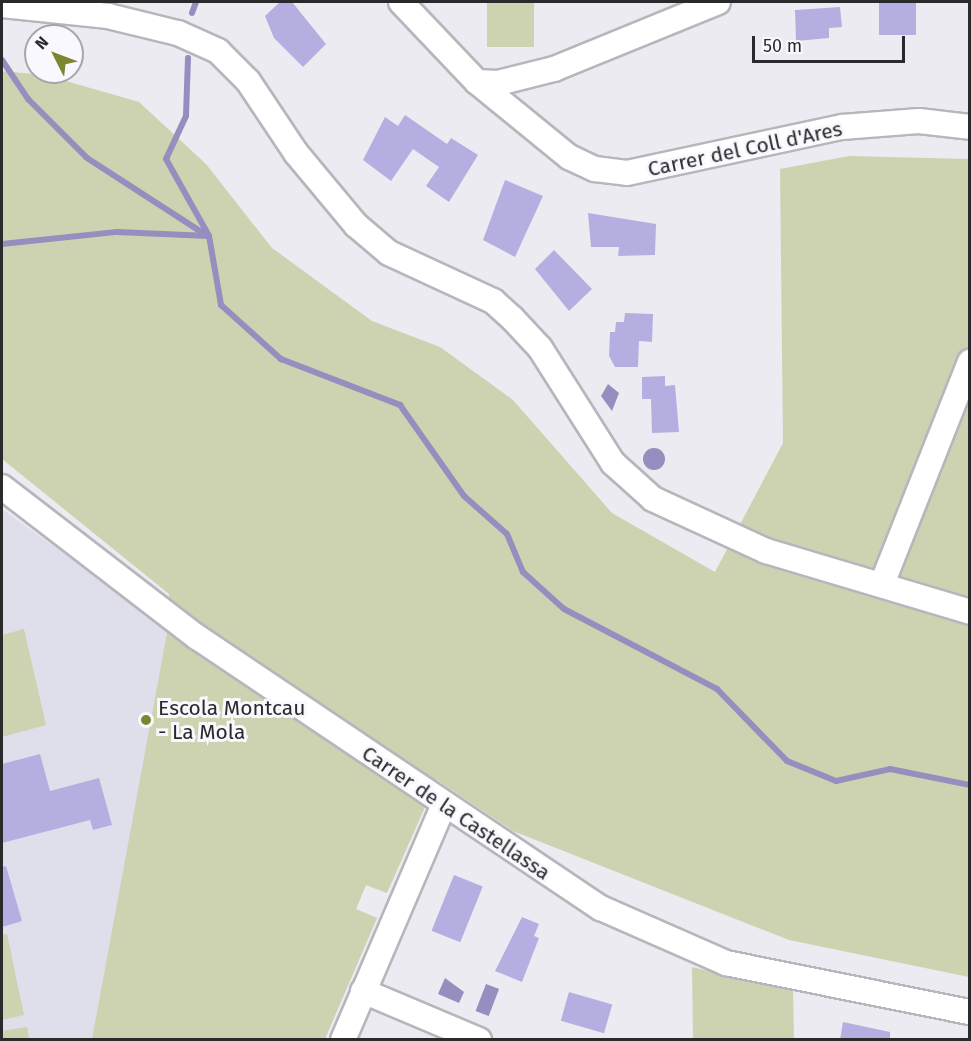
<!DOCTYPE html>
<style>
body{margin:0}
#map{position:relative;width:971px;height:1041px;overflow:hidden;background:#ebebf1;font-family:"Fira Sans",sans-serif}
div>[style]{position:absolute}
.built>*{inset:0;background:#dfdeeb}
.green>*{inset:0;background:#cdd3b1;transform-origin:0 0}
.water>*{inset:0;background:#958ebe;transform-origin:0 0}
.round{border-radius:50%}
.stream>*{height:6px;margin:-3px;padding:0 3px;transform-origin:3px;border-radius:3px;background:#958ebe}
.building>*{inset:0;background:#b5afe1;transform-origin:0 0}
.roads{filter:drop-shadow(2px 0 #b7b6bc) drop-shadow(-2px 0 #b7b6bc) drop-shadow(0 2px #b7b6bc) drop-shadow(0 -2px #b7b6bc)}
.minor>*{height:24px;margin:-12px;padding:0 12px;transform-origin:12px;border-radius:12px;background:#fff}
.dots>*{width:16px;height:16px;translate:-50% -50%;box-sizing:border-box;border:3px solid #f9f8fe;border-radius:50%}
span{translate:-50% -50%;white-space:nowrap;text-align:center;line-height:1.15;-webkit-text-stroke:6px #f9f8fe;paint-order:stroke}
.street-label{font-size:21px;color:#2a2a2c}
.poi-label{font-size:21px;color:#2a2a2c}
.left{translate:0 -50%;text-align:left}
.frame{position:absolute;inset:0;border:3px solid #2a2a2c;pointer-events:none}
.north{position:absolute;left:24px;top:24px;width:60px;height:60px;box-sizing:border-box;background:#f9f8fe;border:2px solid #a6a6aa;border-radius:50%;rotate:312deg;font-size:16px;font-weight:700;line-height:24px;text-align:center;color:#2a2a2c}
.north::after{content:'';display:block;margin:auto;width:21px;height:27px;background:#7d8531;clip-path:polygon(50% 0,100% 100%,50% 72%,0 100%)}
.scale{position:absolute;left:752px;top:36px;width:153px;height:27px;box-sizing:border-box;border:3px solid #2a2a2c;border-top:0;padding-left:8px;font-size:18px;line-height:21px;white-space:nowrap;color:#2a2a2c;-webkit-text-stroke:4px #f9f8fe;paint-order:stroke}
</style>
<div id="map">
<div class="built">
<i style="clip-path:polygon(2px 509px,415px 806px,387px 893px,366px 885px,356px 909px,377px 918px,325px 1039px,2px 1039px)"></i>
</div>
<div class="green">
<i style="left:487px;top:2px;width:47px;height:45px"></i>
<i style="clip-path:polygon(2px 71px,45px 75px,139px 102px,206px 164px,272px 248px,372px 321px,440px 347px,513px 400px,612px 513px,715px 572px,783px 443px,780px 169px,849px 156px,969px 159px,969px 977px,789px 940px,513px 831px,437px 780px,387px 893px,366px 885px,356px 909px,377px 918px,325px 1039px,92px 1039px,167px 633px,169px 594px,2px 459px)"></i>
<i style="clip-path:polygon(24px 629px,46px 725px,2px 737px,2px 635px)"></i>
<i style="clip-path:polygon(7px 934px,24px 1015px,2px 1020px,2px 935px)"></i>
<i style="clip-path:polygon(692px 967px,793px 991px,794px 1039px,693px 1039px)"></i>
<i style="clip-path:polygon(27px 1027px,29px 1039px,2px 1039px,2px 1031px)"></i>
</div>
<div class="water">
<i style="clip-path:polygon(608px 384px,619px 393px,612px 411px,601px 396px)"></i>
<i class="round" style="left:643px;top:448px;width:22px;height:22px"></i>
<i style="clip-path:polygon(445px 978px,464px 992px,459px 1003px,438px 994px)"></i>
<i style="left:486px;top:984px;width:14px;height:29px;rotate:21deg"></i>
</div>
<div class="stream">
<i style="left:192px;top:13px;width:12px;rotate:-70deg"></i>
<i style="left:188px;top:58px;width:58px;rotate:92deg"></i>
<i style="left:186px;top:116px;width:47px;rotate:114.9deg"></i>
<i style="left:166px;top:159px;width:88px;rotate:60.8deg"></i>
<i style="left:2px;top:60px;width:47px;rotate:56.3deg"></i>
<i style="left:28px;top:99px;width:83px;rotate:45deg"></i>
<i style="left:87px;top:158px;width:142px;rotate:32.9deg"></i>
<i style="left:2px;top:244px;width:116px;rotate:-6deg"></i>
<i style="left:117px;top:232px;width:92px;rotate:2.5deg"></i>
<i style="left:209px;top:236px;width:70px;rotate:80.1deg"></i>
<i style="left:221px;top:305px;width:81px;rotate:42deg"></i>
<i style="left:281px;top:359px;width:128px;rotate:21.1deg"></i>
<i style="left:400px;top:405px;width:111px;rotate:54.9deg"></i>
<i style="left:464px;top:496px;width:57px;rotate:41.5deg"></i>
<i style="left:507px;top:534px;width:41px;rotate:67.2deg"></i>
<i style="left:523px;top:572px;width:55px;rotate:42.1deg"></i>
<i style="left:564px;top:609px;width:173px;rotate:27.6deg"></i>
<i style="left:717px;top:689px;width:100px;rotate:45.8deg"></i>
<i style="left:787px;top:761px;width:53px;rotate:22.2deg"></i>
<i style="left:836px;top:781px;width:55px;rotate:-12.5deg"></i>
<i style="left:890px;top:769px;width:82px;rotate:11.3deg"></i>
</div>
<div class="building">
<i style="clip-path:polygon(280px 2px,292px 2px,326px 44px,303px 67px,274px 38px,265px 16px)"></i>
<i style="left:879px;top:2px;width:37px;height:33px"></i>
<i style="clip-path:polygon(840px 7px,842px 27px,829px 28px,829px 38px,796px 41px,795px 10px)"></i>
<i style="clip-path:polygon(405px 115px,447px 144px,451px 138px,478px 155px,449px 202px,426px 186px,439px 167px,413px 149px,391px 181px,363px 160px,385px 117px,398px 126px)"></i>
<i style="clip-path:polygon(505px 180px,543px 196px,515px 257px,483px 240px)"></i>
<i style="clip-path:polygon(588px 213px,656px 224px,655px 255px,618px 256px,619px 247px,591px 247px)"></i>
<i style="clip-path:polygon(554px 250px,592px 289px,569px 311px,535px 269px)"></i>
<i style="clip-path:polygon(625px 313px,653px 314px,652px 342px,639px 341px,638px 367px,615px 367px,609px 356px,610px 332px,615px 332px,616px 322px,624px 322px)"></i>
<i style="clip-path:polygon(665px 376px,665px 386px,675px 385px,679px 432px,652px 433px,651px 399px,642px 399px,642px 377px)"></i>
<i style="clip-path:polygon(40px 754px,50px 791px,99px 778px,112px 825px,93px 830px,90px 820px,2px 843px,2px 764px)"></i>
<i style="clip-path:polygon(6px 866px,22px 921px,2px 927px,2px 867px)"></i>
<i style="left:454px;top:875px;width:31px;height:60px;rotate:22deg"></i>
<i style="clip-path:polygon(522px 917px,539px 924px,534px 936px,539px 938px,522px 982px,495px 971px)"></i>
<i style="left:569px;top:992px;width:45px;height:30px;rotate:16deg"></i>
<i style="clip-path:polygon(843px 1022px,890px 1032px,890px 1040px,840px 1040px)"></i>
</div>
<div class="roads">
<div class="minor">
<i style="left:401px;top:2px;width:110px;rotate:46.5deg"></i>
<i style="left:477px;top:82px;width:21px;rotate:3deg"></i>
<i style="left:498px;top:83px;width:58px;rotate:-14deg"></i>
<i style="left:554px;top:69px;width:177px;rotate:-22.2deg"></i>
<i style="left:2px;top:5px;width:107px;rotate:5.9deg"></i>
<i style="left:108px;top:16px;width:72px;rotate:13.7deg"></i>
<i style="left:178px;top:33px;width:44px;rotate:24.2deg"></i>
<i style="left:218px;top:51px;width:42px;rotate:45deg"></i>
<i style="left:248px;top:81px;width:87px;rotate:56.3deg"></i>
<i style="left:296px;top:153px;width:94px;rotate:50.2deg"></i>
<i style="left:356px;top:225px;width:43px;rotate:40.3deg"></i>
<i style="left:389px;top:253px;width:115px;rotate:24.8deg"></i>
<i style="left:493px;top:301px;width:25px;rotate:42deg"></i>
<i style="left:512px;top:318px;width:41px;rotate:47deg"></i>
<i style="left:540px;top:348px;width:136px;rotate:57.6deg"></i>
<i style="left:613px;top:463px;width:54px;rotate:42deg"></i>
<i style="left:653px;top:499px;width:124px;rotate:24.7deg"></i>
<i style="left:766px;top:551px;width:213px;rotate:16.6deg"></i>
<i style="left:477px;top:82px;width:119px;rotate:39.2deg"></i>
<i style="left:569px;top:157px;width:29px;rotate:25deg"></i>
<i style="left:595px;top:169px;width:32px;rotate:7deg"></i>
<i style="left:627px;top:173px;width:220px;rotate:-12.1deg"></i>
<i style="left:842px;top:127px;width:77px;rotate:-4.5deg"></i>
<i style="left:919px;top:121px;width:51px;rotate:6.7deg"></i>
<i style="left:2px;top:487px;width:246px;rotate:37.6deg"></i>
<i style="left:197px;top:637px;width:486px;rotate:33.9deg"></i>
<i style="left:601px;top:908px;width:137px;rotate:23.7deg"></i>
<i style="left:726px;top:963px;width:249px;rotate:11.4deg"></i>
<i style="left:882px;top:584px;width:239px;rotate:-68.4deg"></i>
<i style="left:363px;top:991px;width:126px;rotate:22.9deg"></i>
<i style="left:343px;top:1040px;width:254px;rotate:-66.8deg"></i>
</div>
</div>
<div class="dots">
<i style="left:146px;top:720px;background:#7d8531"></i>
</div>
<div class="street-label">
<span style="left:745px;top:149px;rotate:-12deg">Carrer del Coll d'Ares</span>
<span style="left:456px;top:813px;rotate:34deg">Carrer de la Castellassa</span>
</div>
<div class="poi-label">
<span class="left" style="left:158px;top:720px">Escola Montcau<br>- La Mola</span>
</div>
<div class="frame"></div>
<div class="north">N</div>
<div class="scale">50 m</div>
</div>
